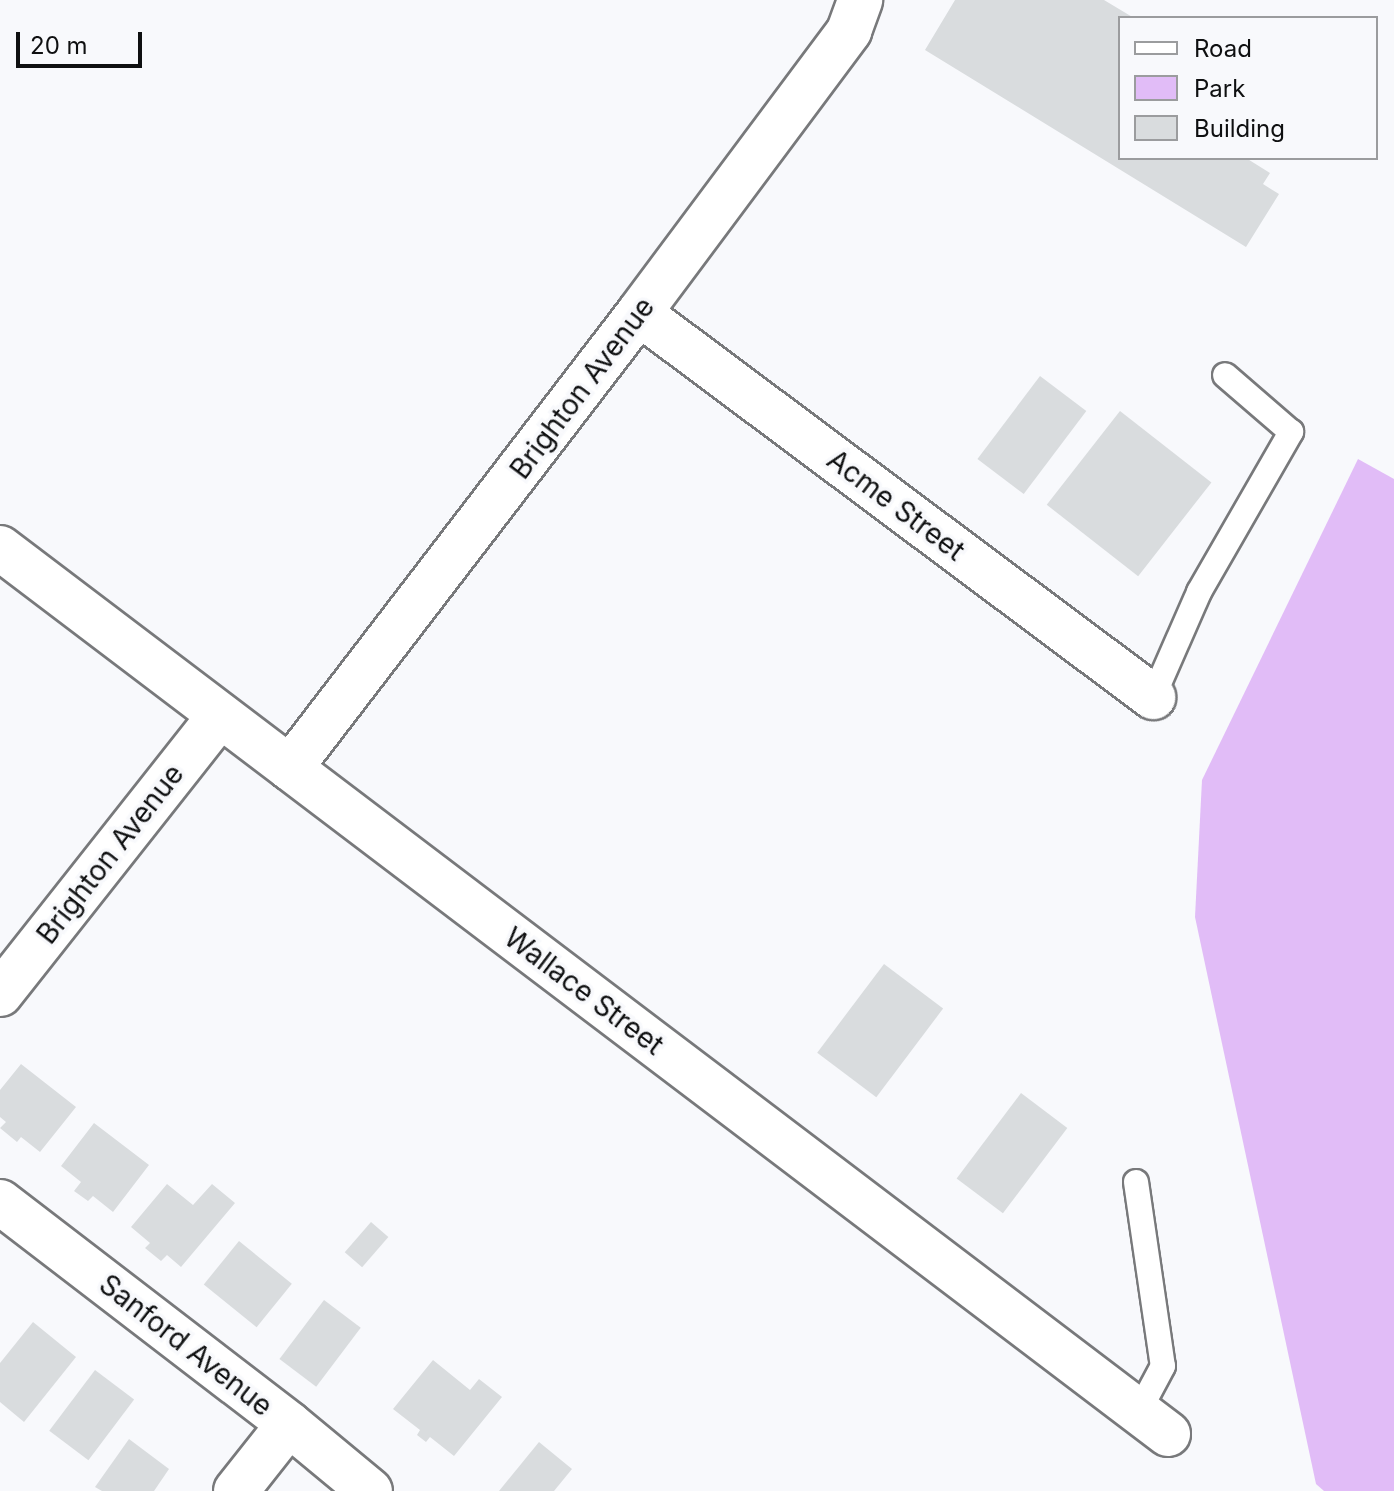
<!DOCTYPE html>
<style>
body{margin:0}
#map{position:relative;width:1394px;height:1491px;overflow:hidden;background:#f8f9fc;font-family:Inter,sans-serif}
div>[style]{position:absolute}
.green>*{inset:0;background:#e1bcf7}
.building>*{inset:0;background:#d9dcde;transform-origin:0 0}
.roads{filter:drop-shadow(2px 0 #78797b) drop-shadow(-2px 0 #78797b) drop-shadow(0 2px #78797b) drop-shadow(0 -2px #78797b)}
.lane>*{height:24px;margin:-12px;padding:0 12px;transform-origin:12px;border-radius:12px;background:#fff}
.street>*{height:44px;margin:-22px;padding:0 22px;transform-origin:22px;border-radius:22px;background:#fff}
span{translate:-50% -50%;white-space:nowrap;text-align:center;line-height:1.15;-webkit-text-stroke:7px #f8f9fc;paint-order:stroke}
.street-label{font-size:28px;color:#0f1011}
.legend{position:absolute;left:1118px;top:16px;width:260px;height:144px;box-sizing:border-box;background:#f8f9fc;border:2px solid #9b9c9e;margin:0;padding:10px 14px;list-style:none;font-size:24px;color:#0f1011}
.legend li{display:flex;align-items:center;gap:16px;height:40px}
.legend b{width:40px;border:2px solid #9b9c9e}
.scale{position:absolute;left:16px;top:32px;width:126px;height:36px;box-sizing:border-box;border:4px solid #0f1011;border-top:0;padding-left:10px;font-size:24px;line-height:28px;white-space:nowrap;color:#0f1011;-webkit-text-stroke:6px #f8f9fc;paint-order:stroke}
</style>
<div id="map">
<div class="green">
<i style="clip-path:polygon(1358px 459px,1394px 479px,1394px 1491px,1324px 1491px,1316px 1484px,1195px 917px,1202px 780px)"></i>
</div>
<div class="building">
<i style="clip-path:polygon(955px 0,1104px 0,1134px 18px,1120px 18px,1120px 158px,1246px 158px,1270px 173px,1263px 184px,1279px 194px,1246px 247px,925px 50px)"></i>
<i style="left:1040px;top:376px;width:58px;height:104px;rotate:37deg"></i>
<i style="left:1120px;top:411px;width:116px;height:119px;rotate:38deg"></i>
<i style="left:884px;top:964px;width:74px;height:111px;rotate:37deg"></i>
<i style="clip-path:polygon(21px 1064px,76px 1107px,40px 1152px,21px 1137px,17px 1142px,0 1128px,6px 1122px,0 1117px,0 1090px)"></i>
<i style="left:1021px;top:1093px;width:58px;height:107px;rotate:37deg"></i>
<i style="clip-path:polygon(94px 1123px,149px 1165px,113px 1212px,93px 1196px,88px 1201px,74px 1191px,81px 1182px,61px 1166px)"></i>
<i style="clip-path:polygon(167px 1184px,193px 1205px,212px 1184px,235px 1203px,181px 1267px,167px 1255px,161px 1261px,145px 1248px,150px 1243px,131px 1227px)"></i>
<i style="left:371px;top:1222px;width:23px;height:40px;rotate:41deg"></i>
<i style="left:239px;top:1241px;width:68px;height:56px;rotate:39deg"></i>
<i style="left:324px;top:1300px;width:46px;height:74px;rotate:37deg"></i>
<i style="clip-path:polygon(33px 1322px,76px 1357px,24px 1422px,0 1402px,0 1363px)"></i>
<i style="clip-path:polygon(433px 1360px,470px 1390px,479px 1379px,502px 1397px,454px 1456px,430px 1437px,426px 1442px,417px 1435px,420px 1430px,393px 1409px)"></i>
<i style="left:95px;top:1370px;width:49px;height:76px;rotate:37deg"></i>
<i style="clip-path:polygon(129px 1439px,169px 1469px,154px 1491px,102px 1491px,95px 1487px)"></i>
<i style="clip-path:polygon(539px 1442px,572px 1469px,554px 1491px,499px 1491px)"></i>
</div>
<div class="roads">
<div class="lane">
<i style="left:1153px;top:697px;width:115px;rotate:-66.3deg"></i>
<i style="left:1199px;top:592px;width:185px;rotate:-60.1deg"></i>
<i style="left:1291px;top:432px;width:87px;rotate:-139.2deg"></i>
<i style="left:1136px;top:1182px;width:186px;rotate:81.7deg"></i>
<i style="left:1163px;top:1366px;width:51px;rotate:118.1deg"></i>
</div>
<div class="street">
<i style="left:639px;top:313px;width:642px;rotate:36.76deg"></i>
<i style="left:0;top:548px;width:1466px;rotate:37.18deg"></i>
<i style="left:290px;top:768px;width:573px;rotate:-52.51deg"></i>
<i style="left:639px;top:313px;width:352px;rotate:-53.3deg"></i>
<i style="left:849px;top:31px;width:33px;rotate:-70deg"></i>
<i style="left:0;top:994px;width:355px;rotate:-51.7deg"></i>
<i style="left:0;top:1202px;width:364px;rotate:37.5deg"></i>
<i style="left:289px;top:1424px;width:105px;rotate:39.6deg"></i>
<i style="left:236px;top:1491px;width:85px;rotate:-51.7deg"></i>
</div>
</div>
<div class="street-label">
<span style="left:582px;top:388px;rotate:-53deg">Brighton Avenue</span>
<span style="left:896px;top:505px;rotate:37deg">Acme Street</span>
<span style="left:110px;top:854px;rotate:-52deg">Brighton Avenue</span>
<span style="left:584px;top:991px;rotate:37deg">Wallace Street</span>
<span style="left:186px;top:1345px;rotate:38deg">Sanford Avenue</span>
</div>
<ul class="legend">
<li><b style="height:10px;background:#fff"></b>Road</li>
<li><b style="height:22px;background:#e1bcf7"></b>Park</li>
<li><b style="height:22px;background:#d9dcde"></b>Building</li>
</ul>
<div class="scale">20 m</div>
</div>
